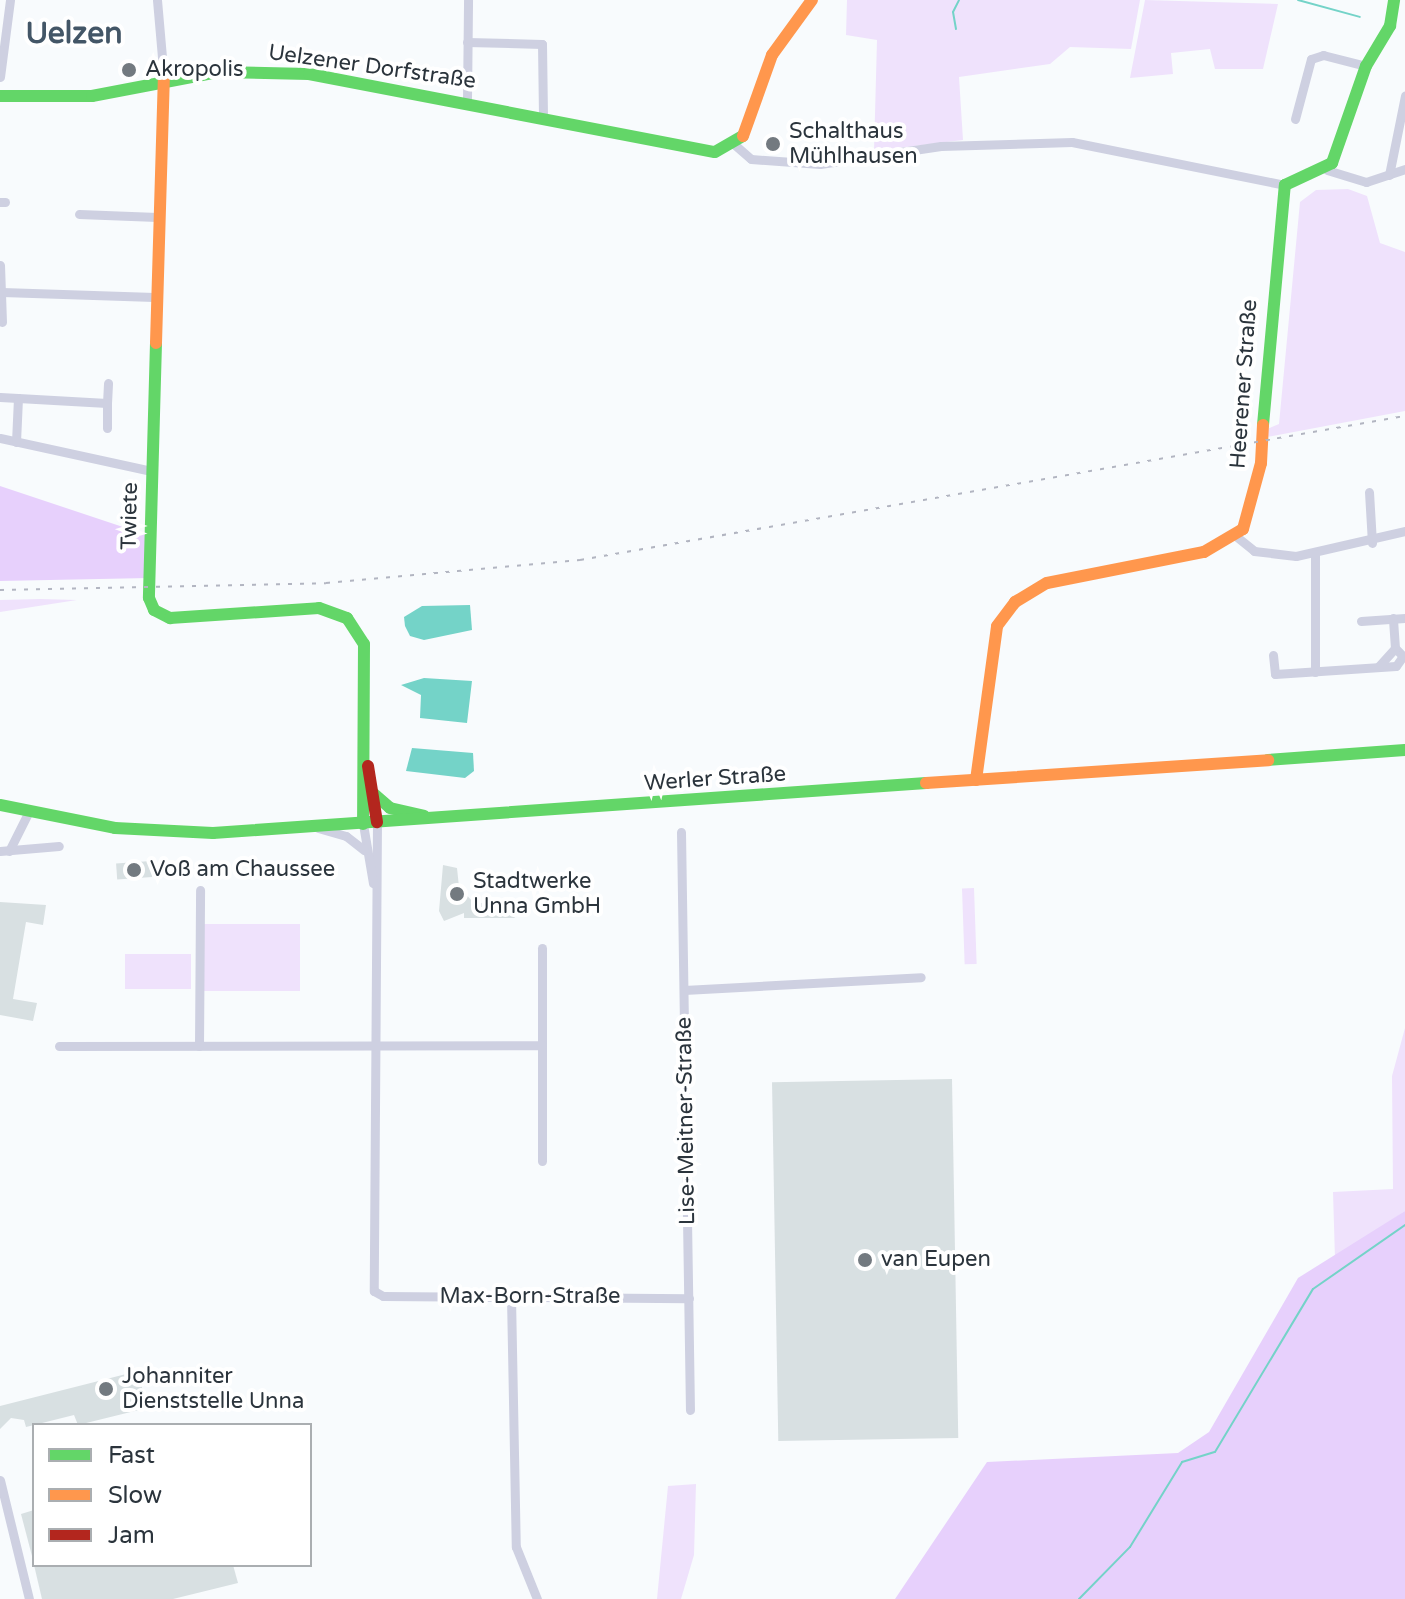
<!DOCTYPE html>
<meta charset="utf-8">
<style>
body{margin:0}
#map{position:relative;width:1405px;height:1599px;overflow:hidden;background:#f8fbfd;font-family:"Varela Round",sans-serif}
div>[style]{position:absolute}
.green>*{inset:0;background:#efe2fc;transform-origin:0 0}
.forest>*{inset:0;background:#e7d0fc}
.water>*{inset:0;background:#74d3c8}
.stream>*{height:2px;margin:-1px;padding:0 1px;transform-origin:1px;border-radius:1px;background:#74d3c8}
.building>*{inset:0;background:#d8e0e2;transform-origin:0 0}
.street>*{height:9px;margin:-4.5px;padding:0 4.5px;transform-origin:4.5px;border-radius:4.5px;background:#ced0e1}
.fast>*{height:12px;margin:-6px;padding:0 6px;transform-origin:6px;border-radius:6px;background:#63d668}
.slow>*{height:12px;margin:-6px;padding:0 6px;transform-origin:6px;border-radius:6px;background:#ff974d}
.jam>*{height:12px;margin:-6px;padding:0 6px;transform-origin:6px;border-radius:6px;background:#b3261e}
.rail>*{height:2px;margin-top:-1px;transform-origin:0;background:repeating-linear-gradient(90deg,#b2b5c1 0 4px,transparent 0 12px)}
.dots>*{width:22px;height:22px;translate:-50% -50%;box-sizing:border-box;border:4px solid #fff;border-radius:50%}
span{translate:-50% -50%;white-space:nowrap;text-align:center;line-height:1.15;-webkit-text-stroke:8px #fff;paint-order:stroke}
.street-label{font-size:22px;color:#2b343c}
.poi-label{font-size:22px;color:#2b343c}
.left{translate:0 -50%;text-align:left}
.district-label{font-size:30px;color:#435667;font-weight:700}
.legend{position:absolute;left:32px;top:1423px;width:280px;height:144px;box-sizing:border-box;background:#fff;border:2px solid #aaaeb1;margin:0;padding:10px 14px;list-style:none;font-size:24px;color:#2b343c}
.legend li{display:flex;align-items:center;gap:16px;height:40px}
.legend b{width:40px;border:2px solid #aaaeb1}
</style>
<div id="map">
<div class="green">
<i style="clip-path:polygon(847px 0,1140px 0,1131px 49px,1070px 47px,1050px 64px,959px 77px,963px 140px,874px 151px,877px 40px,846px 35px)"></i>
<i style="clip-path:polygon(1145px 0,1278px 4px,1263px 69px,1215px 69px,1210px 49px,1171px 53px,1173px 74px,1130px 78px)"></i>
<i style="clip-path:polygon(1348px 189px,1367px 196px,1380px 243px,1405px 252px,1405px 411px,1262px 438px,1262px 431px,1279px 424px,1300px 202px,1316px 190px)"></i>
<i style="clip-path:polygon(0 600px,40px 599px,77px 600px,0 612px)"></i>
<i style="left:974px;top:888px;width:76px;height:12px;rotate:88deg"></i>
<i style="left:204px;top:924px;width:96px;height:67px"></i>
<i style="left:191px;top:954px;width:35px;height:66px;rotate:90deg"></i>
<i style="clip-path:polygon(1405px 1028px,1405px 1211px,1335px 1259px,1333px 1192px,1393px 1189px,1392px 1076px)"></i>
<i style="clip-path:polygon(696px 1484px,694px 1555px,681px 1599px,657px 1599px,668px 1486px)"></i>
</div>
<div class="forest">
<i style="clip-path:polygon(0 486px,150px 536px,149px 578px,0 581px)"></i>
<i style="clip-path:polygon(1405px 1211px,1405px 1599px,895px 1599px,987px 1462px,1178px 1453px,1209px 1432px,1298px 1278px)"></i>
</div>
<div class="water">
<i style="clip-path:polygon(470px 605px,472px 630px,424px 640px,410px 636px,405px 626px,404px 617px,422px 606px)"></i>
<i style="clip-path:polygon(424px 678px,472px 681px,467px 723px,420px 718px,421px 695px,401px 685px)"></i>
<i style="clip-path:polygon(412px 748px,473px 753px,474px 771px,465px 778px,406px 771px)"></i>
</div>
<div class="stream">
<i style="left:1298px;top:0;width:64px;rotate:15.3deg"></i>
<i style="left:956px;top:29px;width:17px;rotate:-100deg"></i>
<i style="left:953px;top:12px;width:13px;rotate:-63deg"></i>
<i style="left:1079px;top:1599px;width:73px;rotate:-45.6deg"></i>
<i style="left:1130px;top:1547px;width:100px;rotate:-58.5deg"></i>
<i style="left:1182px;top:1462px;width:34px;rotate:-17deg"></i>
<i style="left:1215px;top:1452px;width:190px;rotate:-59deg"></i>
<i style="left:1313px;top:1289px;width:112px;rotate:-34.8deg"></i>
</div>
<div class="building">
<i style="left:151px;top:861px;width:16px;height:35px;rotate:86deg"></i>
<i style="clip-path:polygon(443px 865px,457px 868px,459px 887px,474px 903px,504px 903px,515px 918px,464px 918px,464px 913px,444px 921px,439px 911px)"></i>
<i style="clip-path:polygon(0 902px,46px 905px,43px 925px,26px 922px,13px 999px,37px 1003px,33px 1021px,0 1015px)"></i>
<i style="left:952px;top:1079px;width:359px;height:180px;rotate:89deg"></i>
<i style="clip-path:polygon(138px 1371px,147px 1408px,78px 1425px,74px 1415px,26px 1427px,24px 1420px,11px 1418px,0 1429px,0 1406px)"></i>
<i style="clip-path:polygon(34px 1510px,34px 1556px,32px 1556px,21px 1514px)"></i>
<i style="clip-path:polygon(34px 1565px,233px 1565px,238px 1583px,173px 1599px,42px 1599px)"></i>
</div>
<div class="street">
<i style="left:157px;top:0;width:80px;rotate:85deg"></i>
<i style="left:467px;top:42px;width:75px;rotate:1.5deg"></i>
<i style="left:542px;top:44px;width:71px;rotate:89.2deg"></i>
<i style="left:0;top:77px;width:78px;rotate:-82.6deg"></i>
<i style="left:467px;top:100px;width:100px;rotate:-89.4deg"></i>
<i style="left:1295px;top:119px;width:62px;rotate:-75.1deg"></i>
<i style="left:1311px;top:59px;width:13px;rotate:-18deg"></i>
<i style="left:1323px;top:55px;width:44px;rotate:14.3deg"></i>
<i style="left:735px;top:145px;width:21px;rotate:41deg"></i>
<i style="left:751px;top:159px;width:69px;rotate:4.1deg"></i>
<i style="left:820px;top:164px;width:122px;rotate:-8.5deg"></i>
<i style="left:941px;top:146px;width:131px;rotate:-1.7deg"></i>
<i style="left:1072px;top:142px;width:217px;rotate:11.4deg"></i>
<i style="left:1327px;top:170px;width:41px;rotate:17.1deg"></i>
<i style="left:1366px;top:182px;width:41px;rotate:-18.4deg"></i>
<i style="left:1389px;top:175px;width:81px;rotate:-78.6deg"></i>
<i style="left:0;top:202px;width:5px"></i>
<i style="left:79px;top:214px;width:78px;rotate:2.2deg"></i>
<i style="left:0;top:265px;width:57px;rotate:88deg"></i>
<i style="left:2px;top:292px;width:152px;rotate:1.9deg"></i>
<i style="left:0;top:397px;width:18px;rotate:3deg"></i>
<i style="left:107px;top:403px;width:20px;rotate:-87deg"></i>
<i style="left:0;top:438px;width:155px;rotate:12.3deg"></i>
<i style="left:16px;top:442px;width:44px;rotate:-87.4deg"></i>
<i style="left:18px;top:398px;width:89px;rotate:3.2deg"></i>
<i style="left:107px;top:403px;width:25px;rotate:90deg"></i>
<i style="left:1369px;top:492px;width:51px;rotate:86.6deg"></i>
<i style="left:1237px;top:537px;width:22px;rotate:39deg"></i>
<i style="left:1254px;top:551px;width:42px;rotate:6.8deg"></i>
<i style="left:1296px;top:556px;width:112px;rotate:-12.9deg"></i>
<i style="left:1361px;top:621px;width:44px;rotate:-3.9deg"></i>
<i style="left:1273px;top:655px;width:19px;rotate:84deg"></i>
<i style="left:1275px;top:674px;width:121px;rotate:-3.8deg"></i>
<i style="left:1396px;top:666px;width:12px;rotate:-55deg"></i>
<i style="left:1403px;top:656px;width:11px;rotate:-135deg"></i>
<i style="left:1395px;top:648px;width:30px;rotate:-94deg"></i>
<i style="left:1378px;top:667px;width:25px;rotate:-48deg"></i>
<i style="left:1315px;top:672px;width:118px;rotate:-90deg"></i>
<i style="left:377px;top:822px;width:469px;rotate:90.4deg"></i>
<i style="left:374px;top:1291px;width:10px;rotate:29deg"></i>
<i style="left:383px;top:1296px;width:306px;rotate:0.4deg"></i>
<i style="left:363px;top:824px;width:60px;rotate:80.4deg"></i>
<i style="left:318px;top:828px;width:29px;rotate:16deg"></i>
<i style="left:346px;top:836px;width:23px;rotate:38deg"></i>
<i style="left:681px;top:832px;width:578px;rotate:89.11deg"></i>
<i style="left:0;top:851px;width:59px;rotate:-4.8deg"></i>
<i style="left:9px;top:851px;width:42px;rotate:-63.4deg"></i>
<i style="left:542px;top:948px;width:213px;rotate:90deg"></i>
<i style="left:684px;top:990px;width:237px;rotate:-3.1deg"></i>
<i style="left:59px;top:1046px;width:483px;rotate:-0.1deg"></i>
<i style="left:199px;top:1046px;width:156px;rotate:-89.6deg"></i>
<i style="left:511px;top:1297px;width:250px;rotate:88.9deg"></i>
<i style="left:516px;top:1547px;width:56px;rotate:68deg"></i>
<i style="left:0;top:1480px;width:122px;rotate:76.3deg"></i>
</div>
<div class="fast">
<i style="left:0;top:96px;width:92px"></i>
<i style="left:92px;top:96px;width:128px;rotate:-10.8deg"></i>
<i style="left:218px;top:72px;width:91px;rotate:1.3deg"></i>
<i style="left:309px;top:74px;width:413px;rotate:10.9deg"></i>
<i style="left:715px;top:152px;width:32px;rotate:-30deg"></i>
<i style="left:156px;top:343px;width:255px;rotate:91.6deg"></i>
<i style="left:149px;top:598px;width:13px;rotate:67deg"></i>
<i style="left:154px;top:610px;width:18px;rotate:27deg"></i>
<i style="left:170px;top:618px;width:149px;rotate:-3.8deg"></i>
<i style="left:319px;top:608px;width:30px;rotate:20deg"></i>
<i style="left:347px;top:618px;width:31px;rotate:57deg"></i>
<i style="left:364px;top:644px;width:180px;rotate:90.3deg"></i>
<i style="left:1263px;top:425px;width:241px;rotate:-84.8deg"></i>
<i style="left:1285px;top:185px;width:52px;rotate:-25.1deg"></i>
<i style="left:1332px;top:163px;width:103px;rotate:-70.7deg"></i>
<i style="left:1366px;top:66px;width:47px;rotate:-59deg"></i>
<i style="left:1390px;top:26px;width:26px;rotate:-81deg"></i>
<i style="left:1268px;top:760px;width:137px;rotate:-4.2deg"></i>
<i style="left:374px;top:794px;width:21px;rotate:41deg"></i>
<i style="left:390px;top:808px;width:35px;rotate:13deg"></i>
<i style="left:0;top:805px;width:117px;rotate:11.3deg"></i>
<i style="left:115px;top:828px;width:98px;rotate:2.9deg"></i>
<i style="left:213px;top:833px;width:715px;rotate:-4.01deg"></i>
</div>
<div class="slow">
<i style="left:743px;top:136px;width:86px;rotate:-70.3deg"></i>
<i style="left:772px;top:55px;width:68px;rotate:-54deg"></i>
<i style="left:156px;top:343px;width:263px;rotate:-88.3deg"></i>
<i style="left:976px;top:780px;width:155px;rotate:-82.2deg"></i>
<i style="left:997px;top:626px;width:30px;rotate:-53deg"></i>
<i style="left:1015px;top:602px;width:37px;rotate:-31deg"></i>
<i style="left:1047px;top:583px;width:160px;rotate:-11.2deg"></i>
<i style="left:1204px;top:552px;width:45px;rotate:-30.5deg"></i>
<i style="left:1243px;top:529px;width:68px;rotate:-74.7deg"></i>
<i style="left:1261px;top:463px;width:38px;rotate:-87deg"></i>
<i style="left:926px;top:783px;width:343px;rotate:-3.8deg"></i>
</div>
<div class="jam">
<i style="left:368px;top:766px;width:57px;rotate:80.9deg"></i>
</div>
<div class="rail">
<i style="left:0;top:590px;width:326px;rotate:-1.2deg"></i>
<i style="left:326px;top:583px;width:255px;rotate:-5.2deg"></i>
<i style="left:580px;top:560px;width:837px;rotate:-9.9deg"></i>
</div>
<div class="dots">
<i style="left:129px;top:70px;background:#737a80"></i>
<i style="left:773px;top:144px;background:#737a80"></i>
<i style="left:134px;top:870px;background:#737a80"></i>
<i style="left:457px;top:894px;background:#737a80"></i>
<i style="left:865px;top:1260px;background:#737a80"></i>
<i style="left:106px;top:1389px;background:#737a80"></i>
</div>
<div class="street-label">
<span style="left:372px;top:67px;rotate:8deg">Uelzener Dorfstraße</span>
<span style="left:1244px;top:384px;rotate:-86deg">Heerener Straße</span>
<span style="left:130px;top:516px;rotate:-89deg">Twiete</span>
<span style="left:715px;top:779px;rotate:-4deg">Werler Straße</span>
<span style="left:686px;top:1121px;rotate:-91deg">Lise-Meitner-Straße</span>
<span style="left:530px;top:1297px">Max-Born-Straße</span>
</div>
<div class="poi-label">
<span class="left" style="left:145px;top:70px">Akropolis</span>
<span class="left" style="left:789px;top:144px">Schalthaus<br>Mühlhausen</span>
<span class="left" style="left:150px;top:870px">Voß am Chaussee</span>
<span class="left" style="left:473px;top:894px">Stadtwerke<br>Unna GmbH</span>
<span class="left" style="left:881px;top:1260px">van Eupen</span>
<span class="left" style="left:122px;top:1389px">Johanniter<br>Dienststelle Unna</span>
</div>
<div class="district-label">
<span style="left:74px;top:34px">Uelzen</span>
</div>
<ul class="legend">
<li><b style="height:10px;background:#63d668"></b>Fast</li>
<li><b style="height:10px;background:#ff974d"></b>Slow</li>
<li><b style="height:10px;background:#b3261e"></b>Jam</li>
</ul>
</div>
